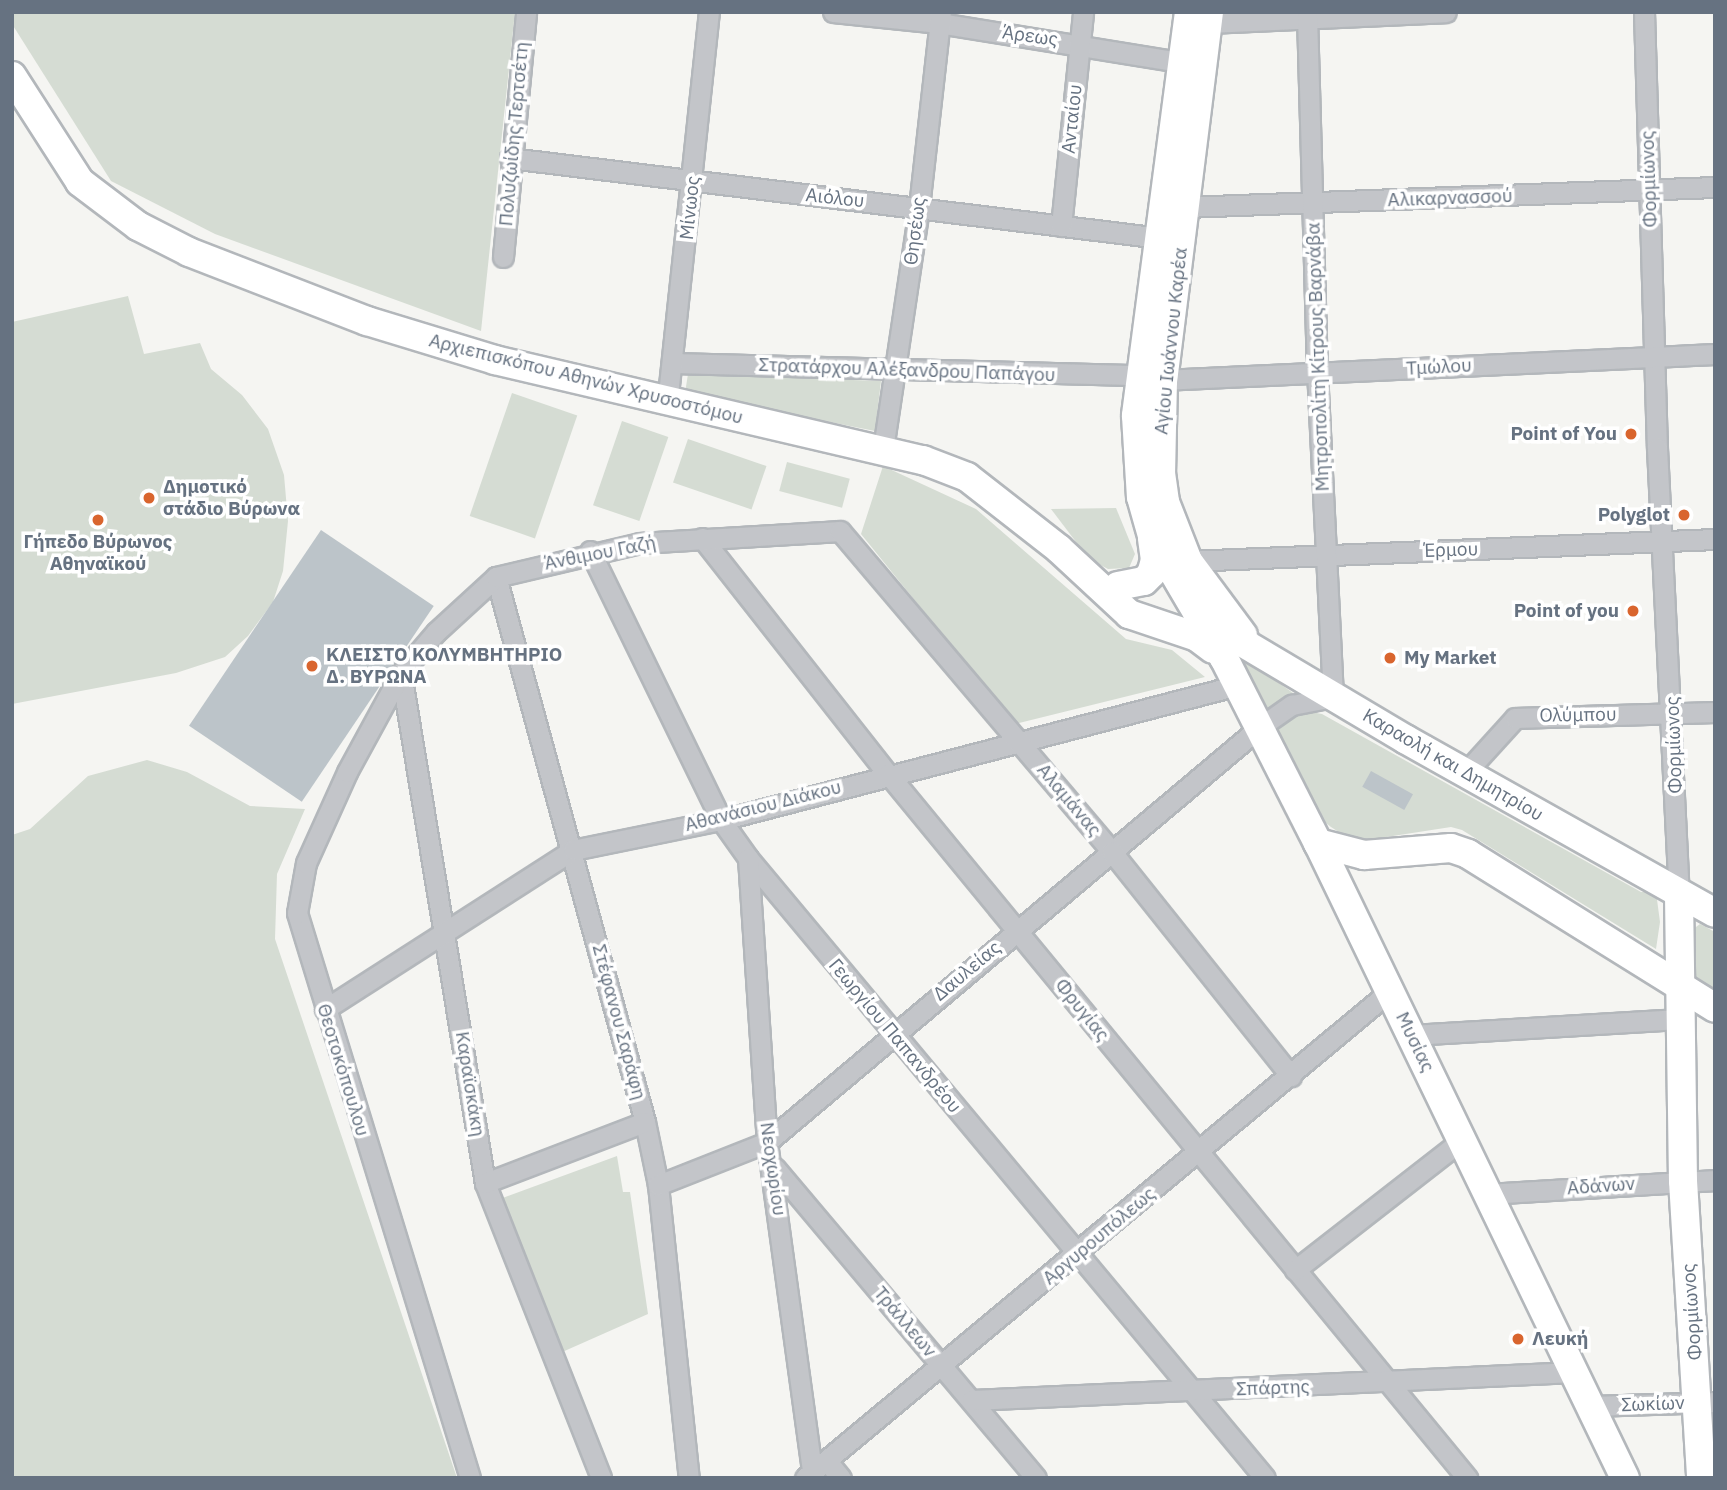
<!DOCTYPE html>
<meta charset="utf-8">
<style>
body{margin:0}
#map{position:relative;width:1727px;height:1490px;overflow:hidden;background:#f5f5f2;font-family:"IBM Plex Sans",sans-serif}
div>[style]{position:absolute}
.green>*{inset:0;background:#d5dcd3;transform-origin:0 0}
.water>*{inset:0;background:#bcc4c9;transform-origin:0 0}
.roads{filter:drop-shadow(2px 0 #b3b7bb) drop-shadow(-2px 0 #b3b7bb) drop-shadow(0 2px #b3b7bb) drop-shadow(0 -2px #b3b7bb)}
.street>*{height:19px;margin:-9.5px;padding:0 9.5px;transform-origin:9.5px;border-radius:9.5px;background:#c3c5c9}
.secondary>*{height:28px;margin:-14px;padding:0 14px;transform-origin:14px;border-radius:14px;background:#fff}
.dots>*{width:19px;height:19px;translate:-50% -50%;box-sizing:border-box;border:4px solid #fff;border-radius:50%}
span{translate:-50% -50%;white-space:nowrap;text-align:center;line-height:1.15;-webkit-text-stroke:7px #fff;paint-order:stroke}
.street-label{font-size:19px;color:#667281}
.poi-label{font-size:19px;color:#667281;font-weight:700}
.right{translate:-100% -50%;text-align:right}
.left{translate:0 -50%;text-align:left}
.frame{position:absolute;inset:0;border:14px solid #667281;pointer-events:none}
</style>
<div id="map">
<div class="green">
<i style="clip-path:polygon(12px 12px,515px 12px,481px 331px,215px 234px,111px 181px,12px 24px)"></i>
<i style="clip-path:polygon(128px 296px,144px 354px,200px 343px,211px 369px,242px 395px,268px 429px,284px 475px,288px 521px,283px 571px,273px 602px,248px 636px,225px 657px,176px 673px,12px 704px,12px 322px)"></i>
<i style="clip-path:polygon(688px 374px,881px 381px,875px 431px,685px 393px)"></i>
<i style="left:512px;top:393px;width:69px;height:130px;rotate:19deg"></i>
<i style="left:622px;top:421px;width:49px;height:89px;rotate:19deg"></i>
<i style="left:688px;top:439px;width:83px;height:46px;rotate:19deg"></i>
<i style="left:787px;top:462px;width:65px;height:30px;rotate:15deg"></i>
<i style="clip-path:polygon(883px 466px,976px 509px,1126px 639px,1172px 650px,1205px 677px,1015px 724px,861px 534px)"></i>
<i style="clip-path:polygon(1116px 508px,1135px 554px,1129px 568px,1108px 569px,1089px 559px,1051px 509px)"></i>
<i style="clip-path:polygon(1245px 659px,1293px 693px,1292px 697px,1266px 712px,1238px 664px)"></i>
<i style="clip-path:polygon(1311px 712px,1322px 714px,1641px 892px,1656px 892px,1660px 922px,1656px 949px,1462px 830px,1451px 827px,1354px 842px,1331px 827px,1322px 820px,1276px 729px,1295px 715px)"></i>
<i style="clip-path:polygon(147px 760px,187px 772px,250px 806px,305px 809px,277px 874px,275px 939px,457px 1478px,12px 1478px,12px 835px,30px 829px,88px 776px)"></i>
<i style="clip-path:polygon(1700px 924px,1715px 932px,1715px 993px,1690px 976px,1692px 930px)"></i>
<i style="clip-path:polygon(617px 1156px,623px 1192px,630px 1192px,648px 1314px,560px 1353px,497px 1200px)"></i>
</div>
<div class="water">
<i style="left:321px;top:530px;width:136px;height:236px;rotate:34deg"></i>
<i style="left:1371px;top:771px;width:48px;height:18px;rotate:29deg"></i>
</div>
<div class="roads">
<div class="street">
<i style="left:833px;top:12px;width:107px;rotate:5.9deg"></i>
<i style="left:939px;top:23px;width:249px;rotate:9.2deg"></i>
<i style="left:1644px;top:12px;width:436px;rotate:88.3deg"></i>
<i style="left:1657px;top:448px;width:448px;rotate:87.2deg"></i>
<i style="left:1207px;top:23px;width:239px;rotate:-2.6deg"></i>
<i style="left:510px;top:158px;width:656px;rotate:7.01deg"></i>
<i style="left:1185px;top:207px;width:530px;rotate:-2.16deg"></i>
<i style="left:1061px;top:226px;width:215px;rotate:-84.1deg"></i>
<i style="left:503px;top:257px;width:246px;rotate:-84.6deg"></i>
<i style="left:673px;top:363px;width:468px;rotate:1.5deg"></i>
<i style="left:1163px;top:380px;width:553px;rotate:-2.7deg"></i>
<i style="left:667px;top:404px;width:394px;rotate:-83.9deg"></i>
<i style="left:883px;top:449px;width:245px;rotate:-81.5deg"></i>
<i style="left:919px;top:207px;width:196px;rotate:-83.6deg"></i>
<i style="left:702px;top:538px;width:300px;rotate:51.8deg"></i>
<i style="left:888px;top:774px;width:912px;rotate:50.56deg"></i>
<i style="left:590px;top:551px;width:299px;rotate:64deg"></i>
<i style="left:721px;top:820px;width:47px;rotate:54.6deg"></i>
<i style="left:748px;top:858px;width:807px;rotate:50.18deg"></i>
<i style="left:1188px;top:561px;width:527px;rotate:-2.39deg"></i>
<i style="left:496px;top:577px;width:565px;rotate:74.71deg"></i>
<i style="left:645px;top:1122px;width:64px;rotate:78.3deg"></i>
<i style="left:658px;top:1185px;width:295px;rotate:84deg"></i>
<i style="left:401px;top:673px;width:517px;rotate:80.65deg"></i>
<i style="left:485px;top:1183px;width:317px;rotate:68.5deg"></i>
<i style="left:1465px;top:773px;width:74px;rotate:-47.7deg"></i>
<i style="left:1515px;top:718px;width:200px;rotate:-1.7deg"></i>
<i style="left:748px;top:858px;width:285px;rotate:86.2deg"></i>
<i style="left:767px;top:1142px;width:339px;rotate:82.2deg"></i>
<i style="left:325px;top:1009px;width:295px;rotate:-32.7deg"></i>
<i style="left:573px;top:850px;width:151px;rotate:-11.5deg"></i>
<i style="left:721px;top:820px;width:534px;rotate:-14.63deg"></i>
<i style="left:1412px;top:1035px;width:267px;rotate:-3.4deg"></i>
<i style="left:775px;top:1168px;width:405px;rotate:49.9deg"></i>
<i style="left:485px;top:1183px;width:171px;rotate:-20.9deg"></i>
<i style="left:658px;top:1185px;width:117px;rotate:-21.5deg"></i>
<i style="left:767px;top:1142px;width:644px;rotate:-40.09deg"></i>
<i style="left:1260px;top:727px;width:39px;rotate:-35deg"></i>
<i style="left:1292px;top:705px;width:42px;rotate:-11deg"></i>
<i style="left:1333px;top:697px;width:324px;rotate:-92.8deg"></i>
<i style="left:1317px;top:373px;width:355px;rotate:-91.6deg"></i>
<i style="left:1488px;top:1194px;width:227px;rotate:-3.5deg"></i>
<i style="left:1295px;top:1270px;width:212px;rotate:-37.9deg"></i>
<i style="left:972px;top:1400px;width:603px;rotate:-2.66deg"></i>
<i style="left:1591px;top:1406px;width:124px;rotate:-1.8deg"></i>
<i style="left:827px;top:1461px;width:22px;rotate:51deg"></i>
<i style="left:470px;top:1478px;width:591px;rotate:-107.02deg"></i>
<i style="left:297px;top:913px;width:51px;rotate:-79.8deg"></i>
<i style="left:306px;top:863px;width:100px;rotate:-65.7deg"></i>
<i style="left:347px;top:772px;width:113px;rotate:-61.4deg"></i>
<i style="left:401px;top:673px;width:54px;rotate:-49.5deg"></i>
<i style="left:436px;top:632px;width:81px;rotate:-42.5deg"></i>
<i style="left:496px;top:577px;width:148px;rotate:-13.3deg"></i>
<i style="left:640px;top:543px;width:200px;rotate:-3.4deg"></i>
<i style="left:840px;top:531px;width:421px;rotate:49.7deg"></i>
<i style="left:1112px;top:852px;width:287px;rotate:51.4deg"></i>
<i style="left:805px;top:1478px;width:761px;rotate:-39.78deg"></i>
</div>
<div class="secondary">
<i style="left:1189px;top:12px;width:407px;rotate:97.5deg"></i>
<i style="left:1136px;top:416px;width:81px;rotate:86.5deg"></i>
<i style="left:1141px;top:497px;width:41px;rotate:74.2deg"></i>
<i style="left:1152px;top:536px;width:142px;rotate:59.5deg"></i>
<i style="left:1224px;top:658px;width:208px;rotate:63.1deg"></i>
<i style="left:1318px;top:843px;width:705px;rotate:64.2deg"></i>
<i style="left:1209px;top:12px;width:371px;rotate:97.1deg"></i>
<i style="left:1163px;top:380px;width:93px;rotate:91.2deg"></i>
<i style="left:1161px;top:473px;width:29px;rotate:82deg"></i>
<i style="left:1165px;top:502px;width:63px;rotate:68.7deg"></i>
<i style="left:1188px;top:561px;width:92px;rotate:53.4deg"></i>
<i style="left:12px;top:76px;width:126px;rotate:57.3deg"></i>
<i style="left:80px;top:182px;width:73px;rotate:37.2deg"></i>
<i style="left:138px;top:226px;width:57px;rotate:27deg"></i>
<i style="left:189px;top:252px;width:191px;rotate:21.2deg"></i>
<i style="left:367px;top:321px;width:134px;rotate:16.9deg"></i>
<i style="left:495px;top:360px;width:440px;rotate:13.2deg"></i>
<i style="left:923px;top:460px;width:47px;rotate:21.1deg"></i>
<i style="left:967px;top:477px;width:117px;rotate:38deg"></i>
<i style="left:1059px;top:549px;width:96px;rotate:42.9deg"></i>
<i style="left:1129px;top:614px;width:72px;rotate:18.7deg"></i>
<i style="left:1197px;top:637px;width:20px;rotate:37deg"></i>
<i style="left:1118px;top:586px;width:26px;rotate:-11deg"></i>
<i style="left:1144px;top:581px;width:10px;rotate:-45deg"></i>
<i style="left:1151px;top:574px;width:15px;rotate:-74deg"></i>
<i style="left:1155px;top:560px;width:21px;rotate:-98deg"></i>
<i style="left:1198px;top:616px;width:241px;rotate:30.7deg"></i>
<i style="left:1405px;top:739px;width:355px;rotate:29.3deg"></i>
<i style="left:1318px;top:843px;width:48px;rotate:14.6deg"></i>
<i style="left:1364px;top:855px;width:87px;rotate:-4.6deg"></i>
<i style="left:1451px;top:848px;width:18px;rotate:19deg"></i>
<i style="left:1468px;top:854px;width:291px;rotate:31.9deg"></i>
<i style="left:1679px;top:895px;width:286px;rotate:89.2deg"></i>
<i style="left:1683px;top:1181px;width:298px;rotate:86.5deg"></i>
</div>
</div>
<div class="dots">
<i style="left:1631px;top:434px;background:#d9652e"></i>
<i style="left:149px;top:498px;background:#d9652e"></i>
<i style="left:1684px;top:515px;background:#d9652e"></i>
<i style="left:98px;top:520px;background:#d9652e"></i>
<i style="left:1633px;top:611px;background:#d9652e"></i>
<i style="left:1390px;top:658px;background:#d9652e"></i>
<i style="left:312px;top:666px;background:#d9652e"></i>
<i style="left:1518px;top:1339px;background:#d9652e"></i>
</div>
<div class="street-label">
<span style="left:1030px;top:36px;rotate:8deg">Άρεως</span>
<span style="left:1072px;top:119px;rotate:-84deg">Ανταίου</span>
<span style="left:514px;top:134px;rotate:-85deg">Πολυζωίδης Τερτσέτη</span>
<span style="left:1649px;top:179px;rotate:-92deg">Φορμίωνος</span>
<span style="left:835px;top:198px;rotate:6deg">Αιόλου</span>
<span style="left:1450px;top:198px;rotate:-2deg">Αλικαρνασσού</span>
<span style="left:690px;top:208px;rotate:-84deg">Μίνωος</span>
<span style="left:915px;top:231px;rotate:-83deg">Θησέως</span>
<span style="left:1171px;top:341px;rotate:-84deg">Αγίου Ιωάννου Καρέα</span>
<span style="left:1318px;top:357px;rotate:-92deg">Μητροπολίτη Κίτρους Βαρνάβα</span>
<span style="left:1439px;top:367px;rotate:-3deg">Τμώλου</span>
<span style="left:907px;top:370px;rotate:2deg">Στρατάρχου Αλέξανδρου Παπάγου</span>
<span style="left:586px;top:379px;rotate:14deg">Αρχιεπισκόπου Αθηνών Χρυσοστόμου</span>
<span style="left:1451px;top:550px;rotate:-2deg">Έρμου</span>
<span style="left:600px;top:553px;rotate:-11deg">Άνθιμου Γαζή</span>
<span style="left:1578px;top:715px;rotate:-1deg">Ολύμπου</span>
<span style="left:1674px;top:745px;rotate:-92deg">Φορμίωνος</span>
<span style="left:1453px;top:765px;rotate:30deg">Καραολή και Δημητρίου</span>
<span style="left:1069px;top:800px;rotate:50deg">Αλαμάνας</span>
<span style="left:763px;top:806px;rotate:-14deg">Αθανάσιου Διάκου</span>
<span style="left:967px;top:971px;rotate:-40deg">Δαυλείας</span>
<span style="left:1082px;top:1010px;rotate:51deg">Φρυγίας</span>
<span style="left:619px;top:1022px;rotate:75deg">Στέφανου Σαράφη</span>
<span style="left:895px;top:1036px;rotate:50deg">Γεωργίου Παπανδρέου</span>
<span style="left:1415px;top:1042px;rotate:64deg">Μυσίας</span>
<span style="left:343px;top:1070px;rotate:73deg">Θεοτοκόπουλου</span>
<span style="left:470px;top:1084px;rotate:81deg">Καραϊσκάκη</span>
<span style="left:773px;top:1169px;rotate:82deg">Νεοχωρίου</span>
<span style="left:1601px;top:1186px;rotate:-4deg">Αδάνων</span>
<span style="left:1099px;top:1236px;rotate:-40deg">Αργυρουπόλεως</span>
<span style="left:1692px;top:1312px;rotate:-94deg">Φορμίωνος</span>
<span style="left:905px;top:1322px;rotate:50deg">Τράλλεων</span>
<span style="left:1273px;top:1388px;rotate:-2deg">Σπάρτης</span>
<span style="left:1653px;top:1404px;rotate:-2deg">Σωκίων</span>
</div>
<div class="poi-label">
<span class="right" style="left:1617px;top:434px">Point of You</span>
<span class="left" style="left:163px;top:498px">Δημοτικό<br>στάδιο Βύρωνα</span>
<span class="right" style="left:1670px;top:515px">Polyglot</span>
<span style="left:98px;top:553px">Γήπεδο Βύρωνος<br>Αθηναϊκού</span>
<span class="right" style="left:1619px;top:611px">Point of you</span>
<span class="left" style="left:326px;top:666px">ΚΛΕΙΣΤΟ ΚΟΛΥΜΒΗΤΗΡΙΟ<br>Δ. ΒΥΡΩΝΑ</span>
<span class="left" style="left:1404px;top:658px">My Market</span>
<span class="left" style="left:1532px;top:1339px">Λευκή</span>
</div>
<div class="frame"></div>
</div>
